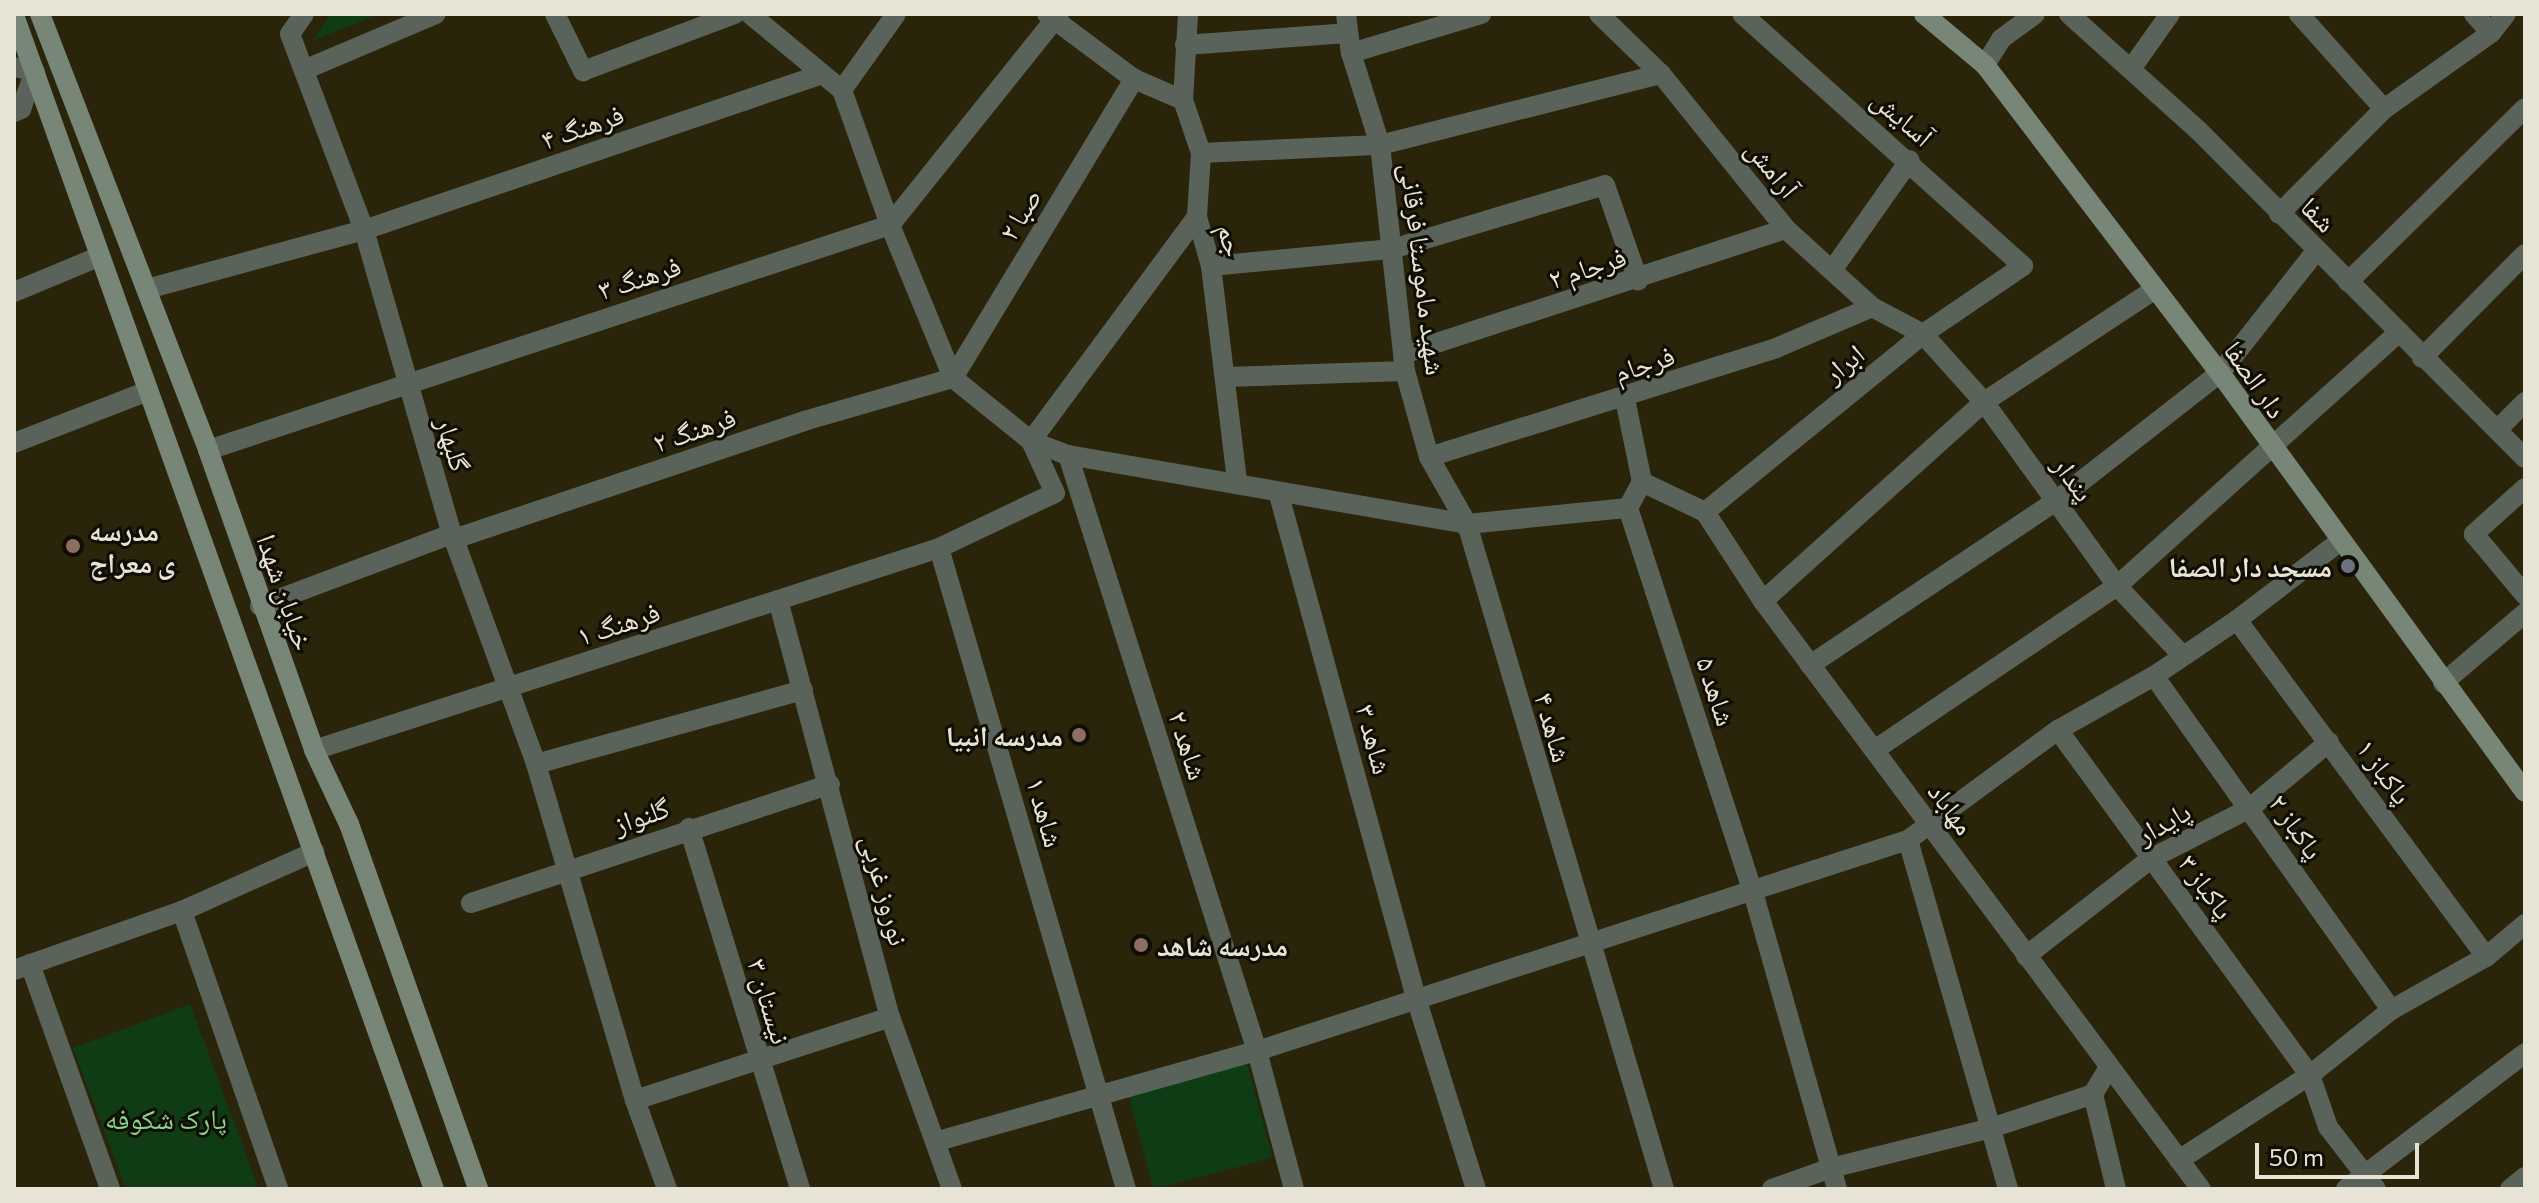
<!DOCTYPE html>
<meta charset="utf-8">
<style>
body{margin:0}
#map{position:relative;width:2539px;height:1203px;overflow:hidden;background:#2a240a;font-family:Commissioner,"Noto Naskh Arabic",sans-serif}
div>[style]{position:absolute}
.green>*{inset:0;background:#0f3b15;transform-origin:0 0}
.minor>*{height:20px;margin:-10px;padding:0 10px;transform-origin:10px;border-radius:10px;background:#5a6359}
.secondary>*{height:20px;margin:-10px;padding:0 10px;transform-origin:10px;border-radius:10px;background:#778676}
.dots>*{width:22px;height:22px;translate:-50% -50%;box-sizing:border-box;border:4px solid #100e04;border-radius:50%}
span{translate:-50% -50%;white-space:nowrap;text-align:center;line-height:1.15;-webkit-text-stroke:6px #100e04;paint-order:stroke}
.street-label{font-size:28px;color:#e7e4d5}
.poi-label{font-size:28px;color:#e7e4d5;font-weight:700}
.left{translate:0 -50%;text-align:left}
.right{translate:-100% -50%;text-align:right}
.park-label{font-size:28px;color:#89d48d}
.frame{position:absolute;inset:0;border:16px solid #e7e4d5;pointer-events:none}
.scale{position:absolute;left:2255px;top:1143px;width:164px;height:36px;box-sizing:border-box;border:4px solid #e7e4d5;border-top:0;padding-left:10px;font-size:24px;line-height:28px;white-space:nowrap;color:#e7e4d5;-webkit-text-stroke:6px #100e04;paint-order:stroke}
</style>
<div id="map">
<div class="green">
<i style="clip-path:polygon(330px 14px,379px 14px,312px 41px)"></i>
<i style="clip-path:polygon(190px 1004px,259px 1189px,126px 1189px,73px 1048px)"></i>
<i style="left:1247px;top:1063px;width:98px;height:123px;rotate:75deg"></i>
</div>
<div class="minor">
<i style="left:304px;top:14px;width:24px;rotate:125deg"></i>
<i style="left:290px;top:34px;width:210px;rotate:69.3deg"></i>
<i style="left:364px;top:230px;width:316px;rotate:73.9deg"></i>
<i style="left:452px;top:534px;width:245px;rotate:69.9deg"></i>
<i style="left:536px;top:764px;width:350px;rotate:73.6deg"></i>
<i style="left:635px;top:1100px;width:95px;rotate:70.2deg"></i>
<i style="left:555px;top:14px;width:64px;rotate:63.8deg"></i>
<i style="left:583px;top:71px;width:162px;rotate:-20.6deg"></i>
<i style="left:750px;top:14px;width:119px;rotate:39.6deg"></i>
<i style="left:842px;top:90px;width:143px;rotate:70.4deg"></i>
<i style="left:890px;top:225px;width:165px;rotate:67.6deg"></i>
<i style="left:953px;top:378px;width:100px;rotate:38.9deg"></i>
<i style="left:1031px;top:441px;width:40px;rotate:21deg"></i>
<i style="left:1068px;top:455px;width:405px;rotate:9.8deg"></i>
<i style="left:1467px;top:524px;width:162px;rotate:-5.7deg"></i>
<i style="left:1628px;top:508px;width:30px;rotate:-62deg"></i>
<i style="left:1047px;top:14px;width:109px;rotate:36.8deg"></i>
<i style="left:1134px;top:79px;width:53px;rotate:23.2deg"></i>
<i style="left:1188px;top:14px;width:86px;rotate:93.3deg"></i>
<i style="left:1183px;top:100px;width:56px;rotate:71.2deg"></i>
<i style="left:1201px;top:153px;width:64px;rotate:93.6deg"></i>
<i style="left:1197px;top:217px;width:51px;rotate:74.1deg"></i>
<i style="left:1211px;top:266px;width:218px;rotate:83.1deg"></i>
<i style="left:1346px;top:14px;width:39px;rotate:83deg"></i>
<i style="left:1351px;top:53px;width:96px;rotate:72.5deg"></i>
<i style="left:1380px;top:145px;width:227px;rotate:83.7deg"></i>
<i style="left:1405px;top:371px;width:89px;rotate:74.4deg"></i>
<i style="left:1429px;top:457px;width:77px;rotate:60.4deg"></i>
<i style="left:1467px;top:524px;width:694px;rotate:73.5deg"></i>
<i style="left:1599px;top:14px;width:86px;rotate:44.1deg"></i>
<i style="left:1661px;top:74px;width:199px;rotate:51.1deg"></i>
<i style="left:1786px;top:229px;width:116px;rotate:42.2deg"></i>
<i style="left:1872px;top:307px;width:58px;rotate:27.9deg"></i>
<i style="left:1923px;top:334px;width:91px;rotate:48.1deg"></i>
<i style="left:1984px;top:402px;width:227px;rotate:54.1deg"></i>
<i style="left:2117px;top:586px;width:93px;rotate:46.7deg"></i>
<i style="left:2069px;top:14px;width:173px;rotate:42deg"></i>
<i style="left:2198px;top:130px;width:463px;rotate:45.1deg"></i>
<i style="left:2299px;top:14px;width:127px;rotate:48.2deg"></i>
<i style="left:2474px;top:14px;width:25px;rotate:48deg"></i>
<i style="left:1185px;top:45px;width:162px;rotate:-4.2deg"></i>
<i style="left:1351px;top:53px;width:136px;rotate:-16.7deg"></i>
<i style="left:1985px;top:65px;width:31px;rotate:-58deg"></i>
<i style="left:2001px;top:39px;width:42px;rotate:-36.3deg"></i>
<i style="left:14px;top:67px;width:21px;rotate:11deg"></i>
<i style="left:2131px;top:69px;width:67px;rotate:-54.7deg"></i>
<i style="left:304px;top:70px;width:143px;rotate:-23deg"></i>
<i style="left:842px;top:90px;width:93px;rotate:-54.6deg"></i>
<i style="left:14px;top:112px;width:8px;rotate:-23deg"></i>
<i style="left:21px;top:109px;width:40px;rotate:-69.8deg"></i>
<i style="left:1201px;top:153px;width:179px;rotate:-2.6deg"></i>
<i style="left:1380px;top:145px;width:290px;rotate:-14.2deg"></i>
<i style="left:2279px;top:214px;width:148px;rotate:-45deg"></i>
<i style="left:2384px;top:109px;width:131px;rotate:-35.4deg"></i>
<i style="left:2491px;top:33px;width:24px;rotate:-52deg"></i>
<i style="left:1211px;top:266px;width:182px;rotate:-5.4deg"></i>
<i style="left:1392px;top:249px;width:222px;rotate:-16.7deg"></i>
<i style="left:1605px;top:185px;width:101px;rotate:70.8deg"></i>
<i style="left:1833px;top:269px;width:133px;rotate:-54.8deg"></i>
<i style="left:2348px;top:282px;width:248px;rotate:-44.5deg"></i>
<i style="left:147px;top:289px;width:225px;rotate:-15.2deg"></i>
<i style="left:364px;top:230px;width:481px;rotate:-18.8deg"></i>
<i style="left:14px;top:292px;width:91px;rotate:-22.6deg"></i>
<i style="left:1403px;top:354px;width:403px;rotate:-18.1deg"></i>
<i style="left:2422px;top:358px;width:146px;rotate:-45.3deg"></i>
<i style="left:1226px;top:377px;width:179px;rotate:-1.9deg"></i>
<i style="left:1625px;top:399px;width:85px;rotate:78.4deg"></i>
<i style="left:2497px;top:430px;width:40px;rotate:-45deg"></i>
<i style="left:14px;top:443px;width:144px;rotate:-21.2deg"></i>
<i style="left:208px;top:450px;width:718px;rotate:-18.26deg"></i>
<i style="left:890px;top:225px;width:270px;rotate:-51.3deg"></i>
<i style="left:1068px;top:455px;width:625px;rotate:72.41deg"></i>
<i style="left:1257px;top:1051px;width:143px;rotate:75deg"></i>
<i style="left:1429px;top:457px;width:364px;rotate:-17.4deg"></i>
<i style="left:1776px;top:348px;width:104px;rotate:-23.1deg"></i>
<i style="left:1642px;top:482px;width:70px;rotate:25.5deg"></i>
<i style="left:1705px;top:512px;width:106px;rotate:56.9deg"></i>
<i style="left:1763px;top:601px;width:733px;rotate:53.32deg"></i>
<i style="left:2525px;top:488px;width:69px;rotate:138deg"></i>
<i style="left:2474px;top:534px;width:80px;rotate:50.1deg"></i>
<i style="left:1279px;top:495px;width:521px;rotate:74.76deg"></i>
<i style="left:1416px;top:998px;width:200px;rotate:72.6deg"></i>
<i style="left:1628px;top:508px;width:404px;rotate:72deg"></i>
<i style="left:1753px;top:892px;width:309px;rotate:74.2deg"></i>
<i style="left:1705px;top:512px;width:281px;rotate:-39.2deg"></i>
<i style="left:1923px;top:334px;width:121px;rotate:-34.2deg"></i>
<i style="left:2023px;top:266px;width:377px;rotate:-138.1deg"></i>
<i style="left:454px;top:539px;width:369px;rotate:-18.6deg"></i>
<i style="left:804px;top:421px;width:155px;rotate:-16.1deg"></i>
<i style="left:953px;top:378px;width:350px;rotate:-58.8deg"></i>
<i style="left:939px;top:548px;width:668px;rotate:73.74deg"></i>
<i style="left:778px;top:600px;width:432px;rotate:75deg"></i>
<i style="left:890px;top:1017px;width:183px;rotate:70.2deg"></i>
<i style="left:1763px;top:601px;width:297px;rotate:-42deg"></i>
<i style="left:1984px;top:402px;width:204px;rotate:-33.4deg"></i>
<i style="left:260px;top:606px;width:205px;rotate:-20.6deg"></i>
<i style="left:2237px;top:620px;width:419px;rotate:53.5deg"></i>
<i style="left:1810px;top:665px;width:296px;rotate:-33.7deg"></i>
<i style="left:2056px;top:501px;width:208px;rotate:-38deg"></i>
<i style="left:2220px;top:373px;width:155px;rotate:-51.8deg"></i>
<i style="left:2154px;top:676px;width:410px;rotate:54.6deg"></i>
<i style="left:2443px;top:683px;width:108px;rotate:-40.5deg"></i>
<i style="left:2058px;top:730px;width:427px;rotate:53.9deg"></i>
<i style="left:2310px;top:1075px;width:55px;rotate:70.9deg"></i>
<i style="left:2328px;top:1127px;width:78px;rotate:52.3deg"></i>
<i style="left:1876px;top:749px;width:291px;rotate:-34.1deg"></i>
<i style="left:2117px;top:586px;width:380px;rotate:-42deg"></i>
<i style="left:314px;top:750px;width:657px;rotate:-17.91deg"></i>
<i style="left:939px;top:548px;width:128px;rotate:-25.4deg"></i>
<i style="left:1055px;top:493px;width:57px;rotate:-114.8deg"></i>
<i style="left:1031px;top:441px;width:279px;rotate:-53.5deg"></i>
<i style="left:536px;top:764px;width:277px;rotate:-15.5deg"></i>
<i style="left:689px;top:828px;width:378px;rotate:72.9deg"></i>
<i style="left:1908px;top:840px;width:363px;rotate:74deg"></i>
<i style="left:471px;top:903px;width:378px;rotate:-18.3deg"></i>
<i style="left:182px;top:911px;width:294px;rotate:70.9deg"></i>
<i style="left:2026px;top:956px;width:160px;rotate:-37.9deg"></i>
<i style="left:2152px;top:858px;width:110px;rotate:-27deg"></i>
<i style="left:2250px;top:808px;width:103px;rotate:-39.9deg"></i>
<i style="left:30px;top:964px;width:239px;rotate:70.4deg"></i>
<i style="left:14px;top:970px;width:178px;rotate:-19.4deg"></i>
<i style="left:182px;top:911px;width:145px;rotate:-24.1deg"></i>
<i style="left:2093px;top:1094px;width:98px;rotate:76.4deg"></i>
<i style="left:635px;top:1100px;width:268px;rotate:-18deg"></i>
<i style="left:938px;top:1141px;width:331px;rotate:-15.8deg"></i>
<i style="left:1257px;top:1051px;width:684px;rotate:-17.96deg"></i>
<i style="left:1908px;top:840px;width:186px;rotate:-36.3deg"></i>
<i style="left:2058px;top:730px;width:110px;rotate:-29.4deg"></i>
<i style="left:2154px;top:676px;width:100px;rotate:-34deg"></i>
<i style="left:2237px;top:620px;width:128px;rotate:-37.4deg"></i>
<i style="left:2179px;top:1160px;width:156px;rotate:-33deg"></i>
<i style="left:2310px;top:1075px;width:104px;rotate:-38.7deg"></i>
<i style="left:2391px;top:1010px;width:109px;rotate:-29.2deg"></i>
<i style="left:2486px;top:957px;width:51px;rotate:-40.2deg"></i>
<i style="left:1772px;top:1189px;width:63px;rotate:-19.6deg"></i>
<i style="left:1831px;top:1168px;width:165px;rotate:-14deg"></i>
<i style="left:1991px;top:1128px;width:108px;rotate:-18.4deg"></i>
<i style="left:2093px;top:1094px;width:31px;rotate:-59deg"></i>
<i style="left:2346px;top:1189px;width:225px;rotate:-37.2deg"></i>
<i style="left:2510px;top:1189px;width:19px;rotate:-39deg"></i>
</div>
<div class="secondary">
<i style="left:40px;top:14px;width:467px;rotate:68.9deg"></i>
<i style="left:208px;top:450px;width:318px;rotate:70.5deg"></i>
<i style="left:314px;top:750px;width:82px;rotate:64.7deg"></i>
<i style="left:349px;top:824px;width:387px;rotate:70.5deg"></i>
<i style="left:1924px;top:14px;width:80px;rotate:39.9deg"></i>
<i style="left:1985px;top:65px;width:387px;rotate:52.7deg"></i>
<i style="left:2220px;top:373px;width:518px;rotate:53.95deg"></i>
<i style="left:14px;top:15px;width:1247px;rotate:70.32deg"></i>
</div>
<div class="dots">
<i style="left:73px;top:546px;background:#8d6e63"></i>
<i style="left:2348px;top:566px;background:#6b7280"></i>
<i style="left:1079px;top:735px;background:#8d6e63"></i>
<i style="left:1141px;top:945px;background:#8d6e63"></i>
</div>
<div class="street-label">
<span style="left:1903px;top:117px;rotate:41deg">آسایش</span>
<span style="left:582px;top:126px;rotate:-19deg">فرهنگ ۴</span>
<span style="left:1773px;top:168px;rotate:51deg">آرامش</span>
<span style="left:1019px;top:214px;rotate:-59deg">صبا ۲</span>
<span style="left:2319px;top:214px;rotate:45deg">شفا</span>
<span style="left:1232px;top:240px;rotate:75deg">جم</span>
<span style="left:1587px;top:267px;rotate:-18deg">فرجام ۲</span>
<span style="left:1424px;top:269px;rotate:83deg">شهید ماموستا فرقانی</span>
<span style="left:639px;top:277px;rotate:-18deg">فرهنگ ۳</span>
<span style="left:1644px;top:363px;rotate:-18deg">فرجام</span>
<span style="left:1843px;top:363px;rotate:-39deg">ابرار</span>
<span style="left:2256px;top:379px;rotate:55deg">دار الصفا</span>
<span style="left:694px;top:429px;rotate:-19deg">فرهنگ ۲</span>
<span style="left:454px;top:444px;rotate:73deg">گلبهار</span>
<span style="left:2074px;top:478px;rotate:54deg">پندار</span>
<span style="left:286px;top:592px;rotate:71deg">خیابان شهدا</span>
<span style="left:618px;top:623px;rotate:-18deg">فرهنگ ۱</span>
<span style="left:1717px;top:691px;rotate:72deg">شاهد ۵</span>
<span style="left:1554px;top:727px;rotate:74deg">شاهد ۴</span>
<span style="left:1375px;top:739px;rotate:75deg">شاهد ۳</span>
<span style="left:1189px;top:745px;rotate:72deg">شاهد ۲</span>
<span style="left:2385px;top:771px;rotate:54deg">پاکباز ۱</span>
<span style="left:1952px;top:808px;rotate:54deg">مهاباد</span>
<span style="left:1046px;top:812px;rotate:74deg">شاهد ۱</span>
<span style="left:641px;top:815px;rotate:-19deg">گلنواز</span>
<span style="left:2163px;top:822px;rotate:-29deg">پایدار</span>
<span style="left:2297px;top:826px;rotate:55deg">پاکباز ۲</span>
<span style="left:2207px;top:886px;rotate:54deg">پاکباز ۳</span>
<span style="left:886px;top:890px;rotate:75deg">نوروز غربی</span>
<span style="left:770px;top:1001px;rotate:73deg">نیستان ۳</span>
</div>
<div class="poi-label">
<span class="left" style="left:89px;top:546px">مدرسه<br>ی معراج</span>
<span class="right" style="left:2332px;top:566px">مسجد دار الصفا</span>
<span class="right" style="left:1063px;top:735px">مدرسه انبیا</span>
<span class="left" style="left:1157px;top:945px">مدرسه شاهد</span>
</div>
<div class="park-label">
<span style="left:166px;top:1118px">پارک شکوفه</span>
</div>
<div class="frame"></div>
<div class="scale">50 m</div>
</div>
